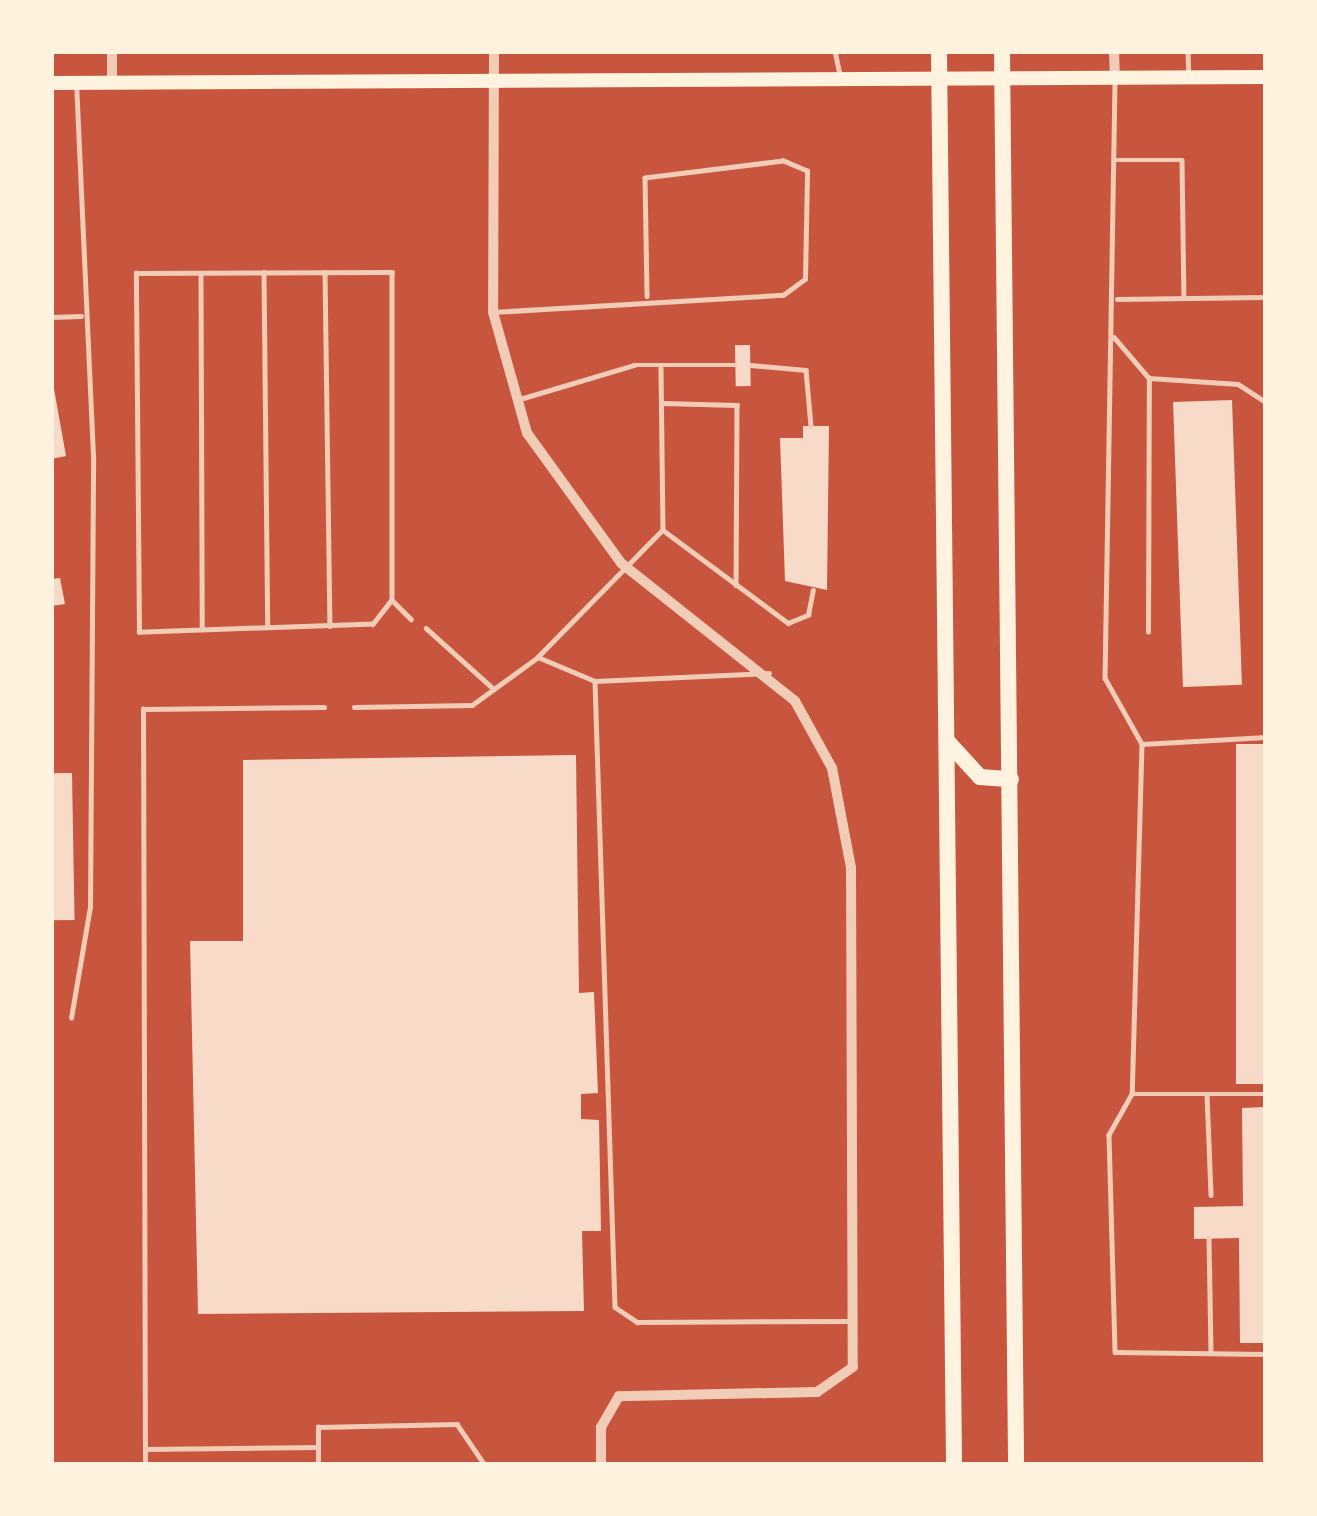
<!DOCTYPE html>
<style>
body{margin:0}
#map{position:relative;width:1317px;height:1516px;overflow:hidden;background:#c8553d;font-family:"PT Sans Narrow",sans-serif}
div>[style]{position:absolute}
.building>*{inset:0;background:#f7dbc8;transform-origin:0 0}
.service>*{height:4.5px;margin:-2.25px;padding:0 2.25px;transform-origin:2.25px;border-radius:2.25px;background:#f1ccb7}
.minor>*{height:10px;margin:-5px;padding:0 5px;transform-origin:5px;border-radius:5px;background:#f1ccb7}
.secondary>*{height:14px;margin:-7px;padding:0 7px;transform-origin:7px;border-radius:7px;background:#fff3e0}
.trunk>*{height:16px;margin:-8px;padding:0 8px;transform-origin:8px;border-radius:8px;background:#fff3e0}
span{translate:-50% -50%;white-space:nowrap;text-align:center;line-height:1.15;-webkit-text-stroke:12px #fff3e0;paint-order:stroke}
.frame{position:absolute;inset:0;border:54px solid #fff3e0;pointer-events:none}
</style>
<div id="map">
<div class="building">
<i style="left:750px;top:345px;width:41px;height:15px;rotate:89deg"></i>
<i style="clip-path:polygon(51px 372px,66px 456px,51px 459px)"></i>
<i style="left:1232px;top:400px;width:285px;height:59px;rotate:88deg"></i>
<i style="clip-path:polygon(803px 426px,829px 426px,827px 590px,785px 581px,780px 438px,803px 438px)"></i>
<i style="clip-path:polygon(60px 578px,65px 604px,51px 606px,51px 579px)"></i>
<i style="left:1266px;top:744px;width:340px;height:30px;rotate:90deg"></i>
<i style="clip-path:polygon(576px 755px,579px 993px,594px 992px,598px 1093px,581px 1094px,581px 1119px,599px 1120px,601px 1231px,582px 1231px,584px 1311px,198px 1314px,190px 941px,243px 941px,243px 760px)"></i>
<i style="left:72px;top:773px;width:147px;height:21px;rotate:89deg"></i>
<i style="clip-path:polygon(1266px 1107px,1266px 1343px,1240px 1343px,1239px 1238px,1194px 1239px,1194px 1207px,1243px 1206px,1242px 1108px)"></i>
</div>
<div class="service">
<i style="left:835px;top:51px;width:25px;rotate:78deg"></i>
<i style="left:1188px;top:51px;width:24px;rotate:88deg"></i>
<i style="left:1115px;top:83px;width:595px;rotate:90.96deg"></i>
<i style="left:1105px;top:678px;width:76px;rotate:60.7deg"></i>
<i style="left:1142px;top:744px;width:350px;rotate:91.6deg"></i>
<i style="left:1132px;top:1094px;width:134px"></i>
<i style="left:1117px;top:160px;width:65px"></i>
<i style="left:1182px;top:160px;width:138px;rotate:89.2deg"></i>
<i style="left:264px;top:272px;width:355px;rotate:89.4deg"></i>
<i style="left:325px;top:272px;width:354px;rotate:89.2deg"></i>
<i style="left:201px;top:273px;width:354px;rotate:89.8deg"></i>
<i style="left:1117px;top:299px;width:149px;rotate:-0.8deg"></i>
<i style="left:493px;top:312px;width:290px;rotate:-3.4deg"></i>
<i style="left:783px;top:295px;width:27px;rotate:-36deg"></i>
<i style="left:805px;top:279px;width:108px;rotate:-88.9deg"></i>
<i style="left:807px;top:171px;width:26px;rotate:-157deg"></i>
<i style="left:783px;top:161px;width:139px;rotate:173deg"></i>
<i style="left:645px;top:178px;width:118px;rotate:89deg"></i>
<i style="left:51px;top:317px;width:30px;rotate:-2deg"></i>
<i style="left:1114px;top:337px;width:54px;rotate:49.5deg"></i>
<i style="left:1149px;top:378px;width:89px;rotate:3.9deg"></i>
<i style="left:1238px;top:384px;width:33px;rotate:33deg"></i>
<i style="left:751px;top:365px;width:55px;rotate:5.2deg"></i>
<i style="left:806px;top:370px;width:56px;rotate:84.9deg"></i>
<i style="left:661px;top:368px;width:162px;rotate:89.3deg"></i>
<i style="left:520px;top:399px;width:119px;rotate:-16.6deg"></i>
<i style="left:634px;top:365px;width:101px"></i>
<i style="left:662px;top:403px;width:75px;rotate:1.5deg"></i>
<i style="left:737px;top:405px;width:180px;rotate:90.3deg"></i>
<i style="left:663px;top:530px;width:178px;rotate:134.5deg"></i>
<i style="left:538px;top:657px;width:62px;rotate:22.8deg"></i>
<i style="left:595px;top:681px;width:626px;rotate:88.17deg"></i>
<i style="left:615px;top:1307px;width:27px;rotate:34deg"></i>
<i style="left:637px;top:1322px;width:214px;rotate:-0.3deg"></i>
<i style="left:663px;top:530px;width:156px;rotate:36.6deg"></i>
<i style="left:788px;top:623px;width:22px;rotate:-22deg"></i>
<i style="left:808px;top:615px;width:25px;rotate:-79deg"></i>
<i style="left:392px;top:600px;width:31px;rotate:128deg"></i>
<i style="left:373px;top:624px;width:234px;rotate:178deg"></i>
<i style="left:139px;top:632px;width:359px;rotate:-90.5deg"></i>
<i style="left:136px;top:273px;width:256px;rotate:-0.2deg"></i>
<i style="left:392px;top:272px;width:328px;rotate:90deg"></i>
<i style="left:392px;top:600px;width:27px;rotate:45deg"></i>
<i style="left:426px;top:628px;width:91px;rotate:41.9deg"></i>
<i style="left:1148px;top:632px;width:254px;rotate:-89.8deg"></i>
<i style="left:595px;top:681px;width:174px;rotate:-2.6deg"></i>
<i style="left:354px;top:707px;width:118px;rotate:-1deg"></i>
<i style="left:472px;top:705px;width:82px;rotate:-36deg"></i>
<i style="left:1142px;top:744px;width:124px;rotate:-3.2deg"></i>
<i style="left:71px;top:1018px;width:113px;rotate:-80.3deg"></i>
<i style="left:90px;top:907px;width:451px;rotate:-89.6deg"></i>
<i style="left:93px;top:456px;width:372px;rotate:-92.6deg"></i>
<i style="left:1132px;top:1094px;width:47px;rotate:119.3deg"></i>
<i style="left:1109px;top:1135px;width:217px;rotate:88.4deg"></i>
<i style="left:1115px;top:1352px;width:151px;rotate:0.8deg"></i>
<i style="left:1207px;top:1094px;width:101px;rotate:87.7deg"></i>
<i style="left:1209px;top:1238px;width:115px;rotate:89deg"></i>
<i style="left:145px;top:1449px;width:173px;rotate:-0.7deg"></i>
<i style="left:145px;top:1465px;width:756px;rotate:-90.15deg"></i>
<i style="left:143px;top:709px;width:181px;rotate:-0.6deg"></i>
<i style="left:318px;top:1465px;width:38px;rotate:-90deg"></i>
<i style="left:318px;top:1427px;width:139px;rotate:-1.2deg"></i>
<i style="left:457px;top:1424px;width:50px;rotate:55.7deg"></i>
</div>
<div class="minor">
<i style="left:112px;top:51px;width:30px;rotate:90deg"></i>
<i style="left:494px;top:51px;width:261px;rotate:90.2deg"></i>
<i style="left:493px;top:312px;width:126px;rotate:74.3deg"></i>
<i style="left:527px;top:433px;width:160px;rotate:54.1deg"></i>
<i style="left:621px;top:563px;width:222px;rotate:38.4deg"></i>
<i style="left:795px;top:701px;width:77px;rotate:61.1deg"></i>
<i style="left:832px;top:768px;width:102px;rotate:79.2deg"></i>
<i style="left:851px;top:868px;width:499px;rotate:89.8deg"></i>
<i style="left:853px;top:1367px;width:44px;rotate:145.2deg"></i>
<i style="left:817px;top:1392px;width:198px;rotate:178.8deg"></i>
<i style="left:619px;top:1396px;width:36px;rotate:120deg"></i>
<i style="left:601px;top:1427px;width:38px;rotate:90deg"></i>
<i style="left:1114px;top:51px;width:26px;rotate:88deg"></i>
</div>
<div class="secondary">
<i style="left:51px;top:83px;width:1215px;rotate:-0.28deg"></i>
</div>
<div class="trunk">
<i style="left:939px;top:51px;width:1414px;rotate:89.39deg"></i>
<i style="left:1002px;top:51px;width:1414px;rotate:89.43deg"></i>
<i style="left:947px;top:741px;width:49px;rotate:47.5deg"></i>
<i style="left:980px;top:777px;width:31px;rotate:4deg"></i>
</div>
<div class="frame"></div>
</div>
